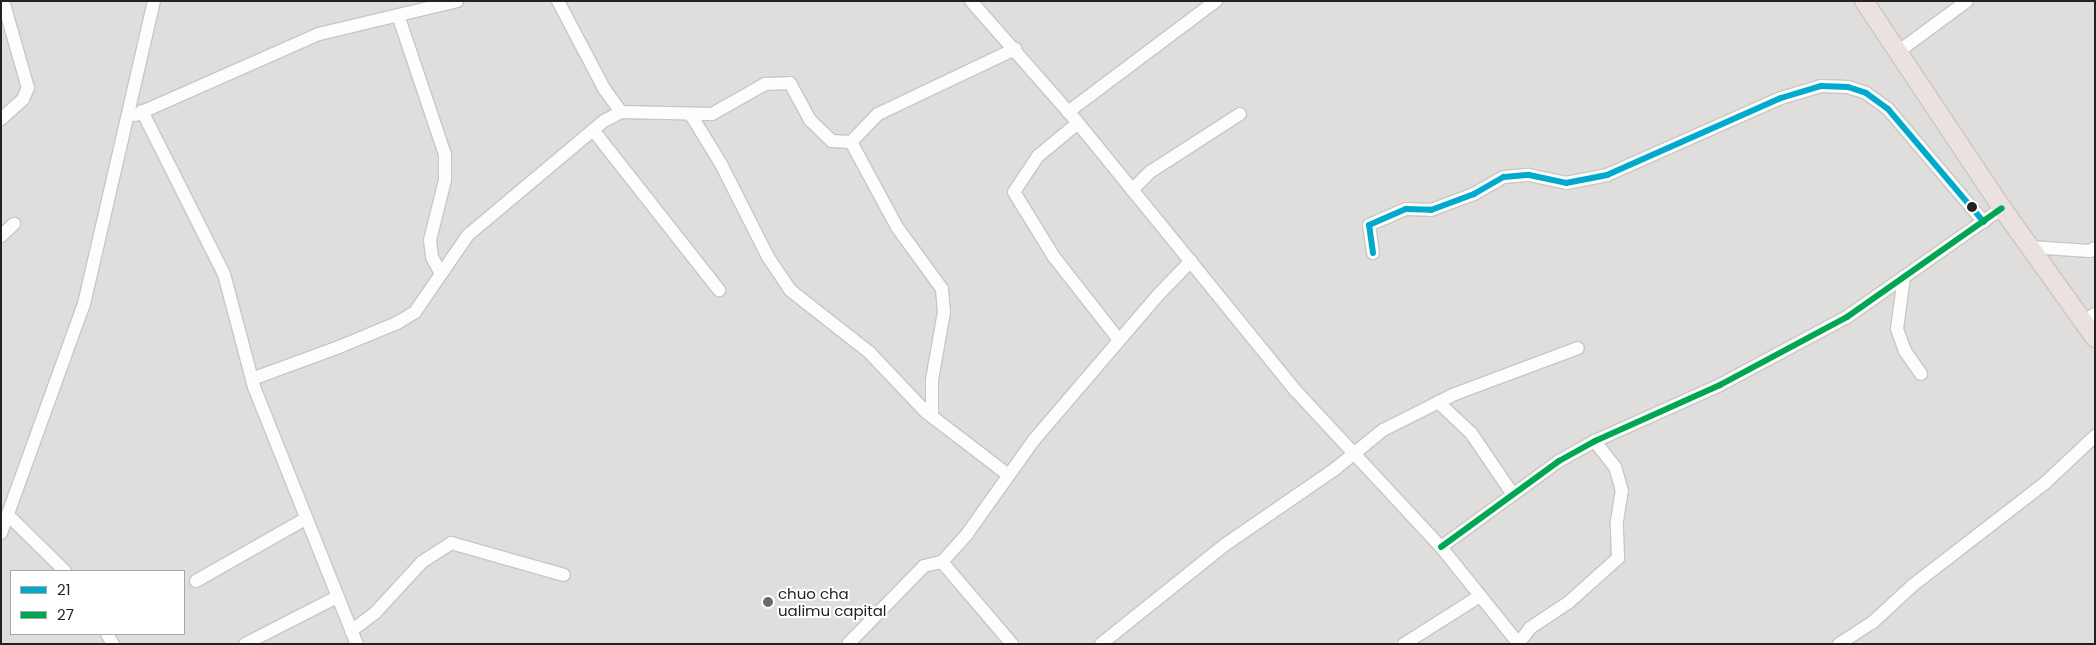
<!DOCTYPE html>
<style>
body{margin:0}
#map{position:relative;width:2096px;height:645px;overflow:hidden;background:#efefeb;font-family:Poppins,sans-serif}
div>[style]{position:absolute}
.residential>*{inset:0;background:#dfdedc}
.roads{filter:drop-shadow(1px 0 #c7c7c5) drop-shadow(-1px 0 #c7c7c5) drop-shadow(0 1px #c7c7c5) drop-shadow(0 -1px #c7c7c5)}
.minor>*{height:12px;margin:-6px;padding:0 6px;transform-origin:6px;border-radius:6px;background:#fdfdfc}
.highway>*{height:18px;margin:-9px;padding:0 9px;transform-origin:9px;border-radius:9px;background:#ebe1e1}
.bus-1>*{height:6px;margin:-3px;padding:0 3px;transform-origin:3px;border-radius:3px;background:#00a9ce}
.bus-2>*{height:6px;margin:-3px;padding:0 3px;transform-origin:3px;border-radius:3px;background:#00a651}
.dots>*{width:14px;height:14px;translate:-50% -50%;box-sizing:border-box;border:2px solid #fff;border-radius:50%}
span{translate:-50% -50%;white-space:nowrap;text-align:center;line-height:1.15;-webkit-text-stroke:4px #fff;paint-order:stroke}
.poi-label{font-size:15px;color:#222}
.left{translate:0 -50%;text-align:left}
.frame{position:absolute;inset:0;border:2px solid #222;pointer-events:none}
.legend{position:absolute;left:10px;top:570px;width:175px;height:65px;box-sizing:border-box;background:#fff;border:1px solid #a7a7a7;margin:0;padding:6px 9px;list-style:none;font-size:15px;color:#222}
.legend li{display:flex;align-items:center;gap:10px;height:25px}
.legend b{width:25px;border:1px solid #a7a7a7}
</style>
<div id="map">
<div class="residential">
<i style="clip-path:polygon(evenodd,1px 1px,2095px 1px,2095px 644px,1px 644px,1px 1px,11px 571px,184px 571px,184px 634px,11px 634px,11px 571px)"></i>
</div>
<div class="roads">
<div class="minor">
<i style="left:558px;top:1px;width:101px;rotate:62.2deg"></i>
<i style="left:605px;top:90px;width:27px;rotate:54deg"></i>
<i style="left:971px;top:1px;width:162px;rotate:48.7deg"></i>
<i style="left:1078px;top:123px;width:344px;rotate:50.9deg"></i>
<i style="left:1295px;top:390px;width:214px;rotate:47.1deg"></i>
<i style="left:1441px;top:547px;width:124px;rotate:51.2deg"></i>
<i style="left:398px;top:15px;width:148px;rotate:71.4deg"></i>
<i style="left:445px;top:155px;width:25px;rotate:90deg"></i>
<i style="left:445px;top:180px;width:62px;rotate:104deg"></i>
<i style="left:430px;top:240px;width:17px;rotate:83deg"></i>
<i style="left:432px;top:257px;width:17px;rotate:62deg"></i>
<i style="left:1899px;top:51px;width:84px;rotate:-36.3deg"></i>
<i style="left:142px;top:111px;width:182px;rotate:63.3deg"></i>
<i style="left:224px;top:274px;width:117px;rotate:75.1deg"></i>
<i style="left:254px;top:387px;width:277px;rotate:68.2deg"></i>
<i style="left:1068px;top:112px;width:185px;rotate:-36.9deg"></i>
<i style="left:135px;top:115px;width:201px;rotate:-23.8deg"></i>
<i style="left:319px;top:34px;width:142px;rotate:-13.4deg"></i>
<i style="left:691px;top:115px;width:57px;rotate:58.5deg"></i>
<i style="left:721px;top:164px;width:104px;rotate:63.2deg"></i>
<i style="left:768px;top:257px;width:40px;rotate:56deg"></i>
<i style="left:790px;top:290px;width:102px;rotate:38.2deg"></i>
<i style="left:870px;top:353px;width:81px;rotate:46.5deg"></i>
<i style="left:926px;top:412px;width:102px;rotate:37.4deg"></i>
<i style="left:1px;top:119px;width:30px;rotate:-42deg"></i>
<i style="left:23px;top:99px;width:12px;rotate:-66deg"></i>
<i style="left:28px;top:88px;width:91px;rotate:-106deg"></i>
<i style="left:1078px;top:123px;width:52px;rotate:140.5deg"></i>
<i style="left:1038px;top:156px;width:43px;rotate:123.7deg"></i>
<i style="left:1014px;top:192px;width:76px;rotate:58.4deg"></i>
<i style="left:1054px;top:257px;width:105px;rotate:51.9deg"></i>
<i style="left:593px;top:130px;width:204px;rotate:51.8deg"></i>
<i style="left:1132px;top:190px;width:25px;rotate:-45deg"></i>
<i style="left:1150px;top:172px;width:107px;rotate:-32.8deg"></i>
<i style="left:1px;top:236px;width:18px;rotate:-43deg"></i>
<i style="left:2030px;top:247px;width:60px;rotate:3.8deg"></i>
<i style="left:2090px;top:251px;width:6px;rotate:-31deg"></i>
<i style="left:1373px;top:253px;width:28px;rotate:-98deg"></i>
<i style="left:1369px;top:225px;width:40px;rotate:-23.4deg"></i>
<i style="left:1406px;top:209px;width:25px;rotate:2deg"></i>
<i style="left:1431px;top:210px;width:46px;rotate:-20.4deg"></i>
<i style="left:1474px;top:194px;width:34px;rotate:-30deg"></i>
<i style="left:1504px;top:177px;width:25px;rotate:-5deg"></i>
<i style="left:1529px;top:175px;width:38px;rotate:12deg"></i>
<i style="left:1566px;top:183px;width:42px;rotate:-11deg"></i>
<i style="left:1607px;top:175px;width:190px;rotate:-23.9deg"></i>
<i style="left:1781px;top:98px;width:42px;rotate:-16.7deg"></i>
<i style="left:1821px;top:86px;width:27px;rotate:2deg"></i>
<i style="left:1848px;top:87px;width:19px;rotate:18deg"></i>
<i style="left:1866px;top:93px;width:27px;rotate:36deg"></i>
<i style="left:1888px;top:109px;width:148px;rotate:49.7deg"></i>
<i style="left:1904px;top:277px;width:52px;rotate:97.7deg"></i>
<i style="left:1897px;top:329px;width:23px;rotate:70deg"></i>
<i style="left:1905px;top:351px;width:28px;rotate:55deg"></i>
<i style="left:2082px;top:322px;width:15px;rotate:-32deg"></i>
<i style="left:252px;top:379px;width:93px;rotate:-20.2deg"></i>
<i style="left:339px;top:347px;width:63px;rotate:-22.5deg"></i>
<i style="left:397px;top:323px;width:21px;rotate:-31deg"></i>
<i style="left:415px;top:312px;width:93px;rotate:-55.5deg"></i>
<i style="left:468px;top:235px;width:177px;rotate:-40deg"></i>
<i style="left:604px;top:121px;width:19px;rotate:-28deg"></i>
<i style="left:621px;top:112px;width:91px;rotate:1.3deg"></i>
<i style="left:712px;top:114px;width:61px;rotate:-29.5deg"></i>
<i style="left:765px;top:84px;width:25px;rotate:-2deg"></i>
<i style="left:790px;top:83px;width:42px;rotate:61.6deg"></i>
<i style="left:810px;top:120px;width:30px;rotate:44deg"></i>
<i style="left:832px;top:141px;width:19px;rotate:3deg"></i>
<i style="left:1438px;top:402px;width:45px;rotate:43.2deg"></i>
<i style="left:1471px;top:433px;width:73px;rotate:55.7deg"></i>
<i style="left:932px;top:416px;width:36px;rotate:-90deg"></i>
<i style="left:932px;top:380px;width:69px;rotate:-80deg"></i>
<i style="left:944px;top:312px;width:23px;rotate:-95deg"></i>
<i style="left:942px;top:289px;width:77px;rotate:-126deg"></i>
<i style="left:897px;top:227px;width:97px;rotate:-118.4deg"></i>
<i style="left:851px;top:142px;width:39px;rotate:-46deg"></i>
<i style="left:878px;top:114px;width:152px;rotate:-25.4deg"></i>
<i style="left:9px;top:516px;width:78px;rotate:44.5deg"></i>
<i style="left:1px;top:533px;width:244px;rotate:-70.1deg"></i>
<i style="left:84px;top:304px;width:311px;rotate:-77deg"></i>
<i style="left:1441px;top:547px;width:146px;rotate:-36.1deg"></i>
<i style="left:1559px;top:461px;width:41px;rotate:-29.1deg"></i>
<i style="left:1595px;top:441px;width:137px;rotate:-24.1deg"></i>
<i style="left:1720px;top:385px;width:144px;rotate:-28.2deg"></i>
<i style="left:1847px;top:317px;width:189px;rotate:-35.1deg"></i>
<i style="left:942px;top:562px;width:108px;rotate:49.5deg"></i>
<i style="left:196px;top:581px;width:125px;rotate:-29.6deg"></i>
<i style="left:351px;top:631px;width:30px;rotate:-37deg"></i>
<i style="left:375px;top:613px;width:69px;rotate:-47.3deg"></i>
<i style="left:422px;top:562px;width:35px;rotate:-33deg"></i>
<i style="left:451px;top:543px;width:117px;rotate:15.8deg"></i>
<i style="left:107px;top:634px;width:12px;rotate:59deg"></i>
<i style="left:245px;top:644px;width:103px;rotate:-27.1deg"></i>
<i style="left:848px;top:644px;width:109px;rotate:-45.7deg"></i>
<i style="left:924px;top:566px;width:18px;rotate:-13deg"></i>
<i style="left:942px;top:562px;width:38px;rotate:-48deg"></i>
<i style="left:967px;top:534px;width:114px;rotate:-54.6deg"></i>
<i style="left:1033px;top:441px;width:194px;rotate:-49.4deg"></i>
<i style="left:1159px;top:294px;width:46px;rotate:-45.9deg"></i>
<i style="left:1101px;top:644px;width:160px;rotate:-38.7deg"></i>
<i style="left:1226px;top:544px;width:132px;rotate:-34.5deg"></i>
<i style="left:1335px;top:469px;width:62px;rotate:-39.1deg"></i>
<i style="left:1383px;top:430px;width:80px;rotate:-26.6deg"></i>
<i style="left:1455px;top:394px;width:131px;rotate:-20.5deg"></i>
<i style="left:1404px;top:644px;width:90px;rotate:-32.3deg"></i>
<i style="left:1518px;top:644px;width:20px;rotate:-53deg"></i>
<i style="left:1530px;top:628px;width:47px;rotate:-33.7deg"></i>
<i style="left:1569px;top:602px;width:66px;rotate:-41.9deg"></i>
<i style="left:1618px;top:558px;width:37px;rotate:-92deg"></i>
<i style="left:1617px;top:521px;width:30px;rotate:-81deg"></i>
<i style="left:1622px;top:491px;width:25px;rotate:-106deg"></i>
<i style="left:1615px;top:467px;width:33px;rotate:-128deg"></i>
<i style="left:1839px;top:644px;width:40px;rotate:-32.9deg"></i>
<i style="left:1873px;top:622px;width:54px;rotate:-42.8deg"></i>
<i style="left:1913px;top:585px;width:167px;rotate:-37.7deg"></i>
<i style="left:2045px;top:483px;width:69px;rotate:-43.2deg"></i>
</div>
<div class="highway">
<i style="left:1864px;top:1px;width:249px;rotate:56.3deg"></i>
<i style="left:2002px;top:208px;width:160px;rotate:54.4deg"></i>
</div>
</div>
<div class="bus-1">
<i style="left:1373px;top:253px;width:28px;rotate:-98deg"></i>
<i style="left:1369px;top:225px;width:40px;rotate:-23.4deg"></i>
<i style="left:1406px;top:209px;width:25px;rotate:2deg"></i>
<i style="left:1431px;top:210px;width:46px;rotate:-20.4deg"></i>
<i style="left:1474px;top:194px;width:34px;rotate:-30deg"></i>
<i style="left:1504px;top:177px;width:25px;rotate:-5deg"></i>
<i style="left:1529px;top:175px;width:38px;rotate:12deg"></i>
<i style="left:1566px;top:183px;width:42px;rotate:-11deg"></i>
<i style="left:1607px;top:175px;width:190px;rotate:-23.9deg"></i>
<i style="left:1781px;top:98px;width:42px;rotate:-16.7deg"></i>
<i style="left:1821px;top:86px;width:27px;rotate:2deg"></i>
<i style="left:1848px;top:87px;width:19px;rotate:18deg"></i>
<i style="left:1866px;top:93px;width:27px;rotate:36deg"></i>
<i style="left:1888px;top:109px;width:148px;rotate:49.7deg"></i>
</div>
<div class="bus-2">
<i style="left:1441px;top:547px;width:146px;rotate:-36.1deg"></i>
<i style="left:1559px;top:461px;width:41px;rotate:-29.1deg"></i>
<i style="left:1595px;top:441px;width:137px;rotate:-24.1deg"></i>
<i style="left:1720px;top:385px;width:144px;rotate:-28.2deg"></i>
<i style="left:1847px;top:317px;width:189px;rotate:-35.1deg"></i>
</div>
<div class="dots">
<i style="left:1972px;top:207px;background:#222"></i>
<i style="left:768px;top:602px;background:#6a6a68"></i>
</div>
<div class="poi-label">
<span class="left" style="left:778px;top:602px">chuo cha<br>ualimu capital</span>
</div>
<div class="frame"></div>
<ul class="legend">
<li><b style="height:6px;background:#00a9ce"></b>21</li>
<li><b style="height:6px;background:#00a651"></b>27</li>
</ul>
</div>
